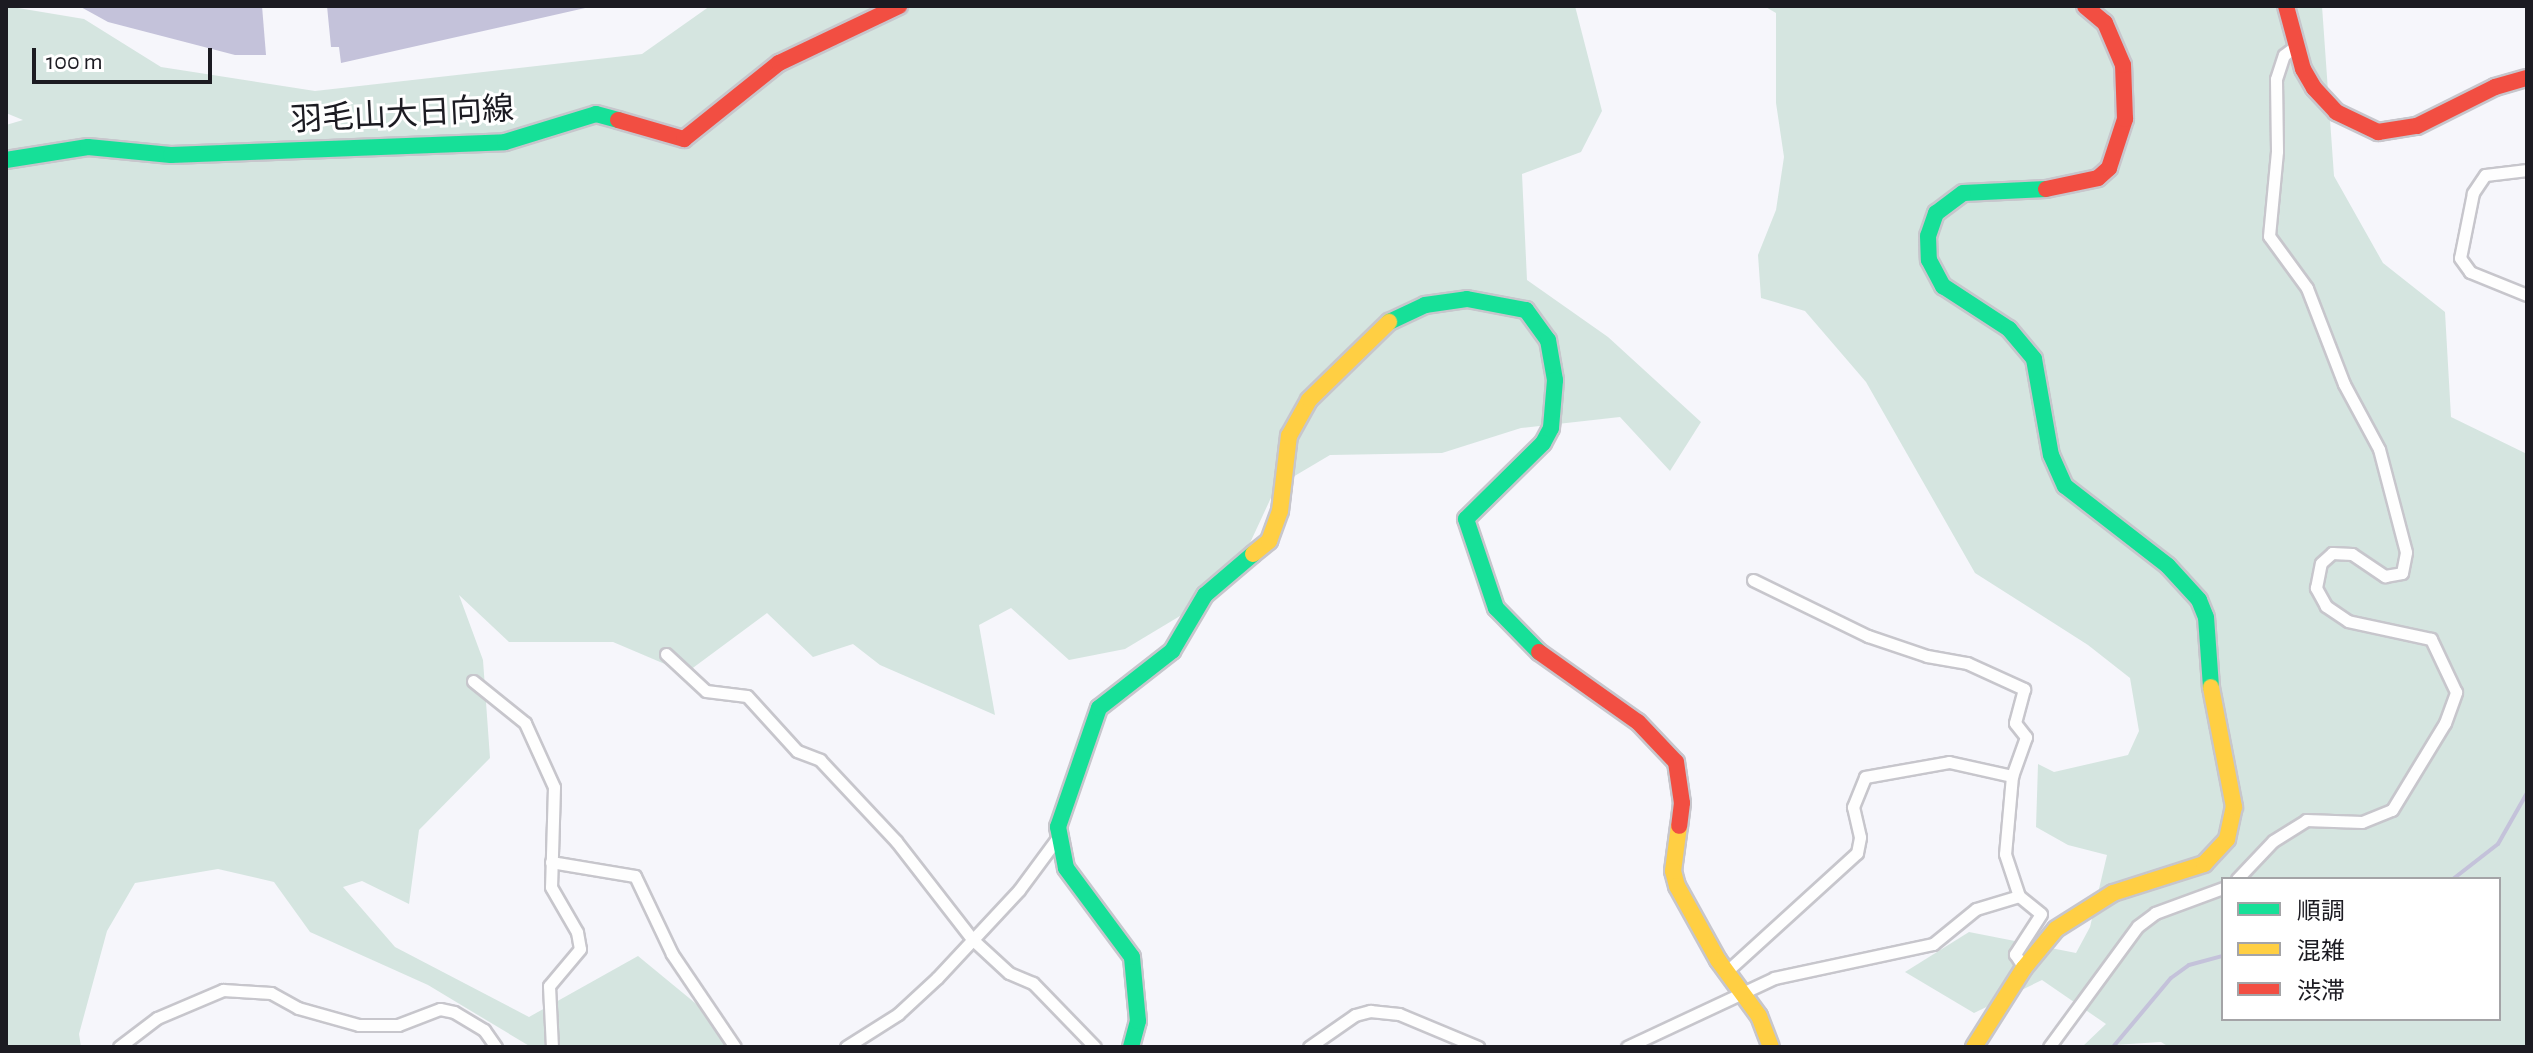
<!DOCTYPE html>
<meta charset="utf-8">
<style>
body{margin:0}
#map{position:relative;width:2533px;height:1053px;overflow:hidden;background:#f6f6fb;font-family:"Alegreya Sans","Noto Sans JP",sans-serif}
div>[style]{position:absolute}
.green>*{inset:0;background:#d5e5e0}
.water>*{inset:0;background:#c4c2da}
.stream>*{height:4px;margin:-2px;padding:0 2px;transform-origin:2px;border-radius:2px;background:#c4c2da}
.roads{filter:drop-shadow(2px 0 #c7c6cc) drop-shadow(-2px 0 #c7c6cc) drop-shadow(0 2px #c7c6cc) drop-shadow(0 -2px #c7c6cc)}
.street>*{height:11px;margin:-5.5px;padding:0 5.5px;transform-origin:5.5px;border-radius:5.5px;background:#fefefe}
.fast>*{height:16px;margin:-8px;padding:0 8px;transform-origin:8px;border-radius:8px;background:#16e098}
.slow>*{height:16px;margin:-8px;padding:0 8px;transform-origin:8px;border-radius:8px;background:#ffcf43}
.jam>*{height:16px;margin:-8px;padding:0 8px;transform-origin:8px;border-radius:8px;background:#f24e42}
span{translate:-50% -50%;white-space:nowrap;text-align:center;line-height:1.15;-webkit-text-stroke:6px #fff;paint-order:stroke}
.street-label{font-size:32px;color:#1c1b22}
.frame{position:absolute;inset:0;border:8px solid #1c1b22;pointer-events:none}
.legend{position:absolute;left:2221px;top:877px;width:280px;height:144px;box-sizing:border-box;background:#fff;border:2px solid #a4a4a7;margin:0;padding:10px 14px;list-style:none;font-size:24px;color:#1c1b22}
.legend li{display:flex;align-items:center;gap:16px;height:40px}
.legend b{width:40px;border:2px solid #a4a4a7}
.scale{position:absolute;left:32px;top:48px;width:180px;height:36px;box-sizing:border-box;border:4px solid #1c1b22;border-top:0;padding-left:10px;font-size:24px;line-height:28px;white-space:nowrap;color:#1c1b22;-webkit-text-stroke:6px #fff;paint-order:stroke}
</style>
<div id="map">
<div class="green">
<i style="clip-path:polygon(6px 6px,84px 19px,161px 67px,315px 91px,642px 54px,710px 6px,1575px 6px,1602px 111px,1581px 152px,1522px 174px,1527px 280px,1608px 337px,1701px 422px,1670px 471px,1620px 417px,1521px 428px,1442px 453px,1330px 455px,1276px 487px,1230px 586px,1125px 649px,1069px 660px,1011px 608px,979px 625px,995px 715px,880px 665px,853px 644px,813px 657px,767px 613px,686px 673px,613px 642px,509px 642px,459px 595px,483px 660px,490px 758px,419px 830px,409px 904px,362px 881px,343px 887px,395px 947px,529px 1017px,638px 956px,717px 1021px,732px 1047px,531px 1047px,428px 985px,310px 932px,274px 882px,218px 869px,135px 883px,107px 931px,79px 1034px,81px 1047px,6px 1047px,6px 125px,23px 120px,6px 113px)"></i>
<i style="clip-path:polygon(evenodd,1764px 6px,2322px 6px,2334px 176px,2383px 263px,2445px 312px,2451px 417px,2527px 454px,2527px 1047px,2169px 1047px,2161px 1042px,2082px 1047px,2106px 1024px,2042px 980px,1974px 1013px,1905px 972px,1969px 932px,2076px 953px,2090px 927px,2107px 855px,2068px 845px,2036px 827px,2038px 764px,2054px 772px,2128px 755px,2139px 731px,2130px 678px,2088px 645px,1975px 573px,1866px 382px,1805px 311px,1761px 298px,1758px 255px,1776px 210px,1784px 157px,1776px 103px,1776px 13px,1764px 6px,2223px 879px,2499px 879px,2499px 1019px,2223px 1019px,2223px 879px)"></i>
</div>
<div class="water">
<i style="clip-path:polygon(79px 6px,262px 6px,266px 55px,235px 55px,108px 22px)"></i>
<i style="clip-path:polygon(327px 6px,594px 6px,341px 63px,339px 47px,331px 47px)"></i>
</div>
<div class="stream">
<i style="left:2453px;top:879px;width:57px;rotate:-37.9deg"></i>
<i style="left:2498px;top:844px;width:59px;rotate:-60.4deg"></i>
<i style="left:2113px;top:1047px;width:90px;rotate:-50deg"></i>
<i style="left:2171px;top:978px;width:22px;rotate:-36deg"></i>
<i style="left:2189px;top:965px;width:35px;rotate:-15deg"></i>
</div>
<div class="roads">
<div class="street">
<i style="left:2527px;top:170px;width:42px;rotate:173.2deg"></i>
<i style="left:2485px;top:175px;width:22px;rotate:124deg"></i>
<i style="left:2473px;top:193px;width:66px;rotate:101.3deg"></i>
<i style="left:2460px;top:258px;width:17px;rotate:54deg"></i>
<i style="left:2470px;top:272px;width:61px;rotate:22deg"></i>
<i style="left:1753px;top:580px;width:128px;rotate:26deg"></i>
<i style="left:1868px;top:636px;width:62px;rotate:18.7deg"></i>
<i style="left:1927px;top:656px;width:41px;rotate:9.9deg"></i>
<i style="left:1967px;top:663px;width:63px;rotate:24.5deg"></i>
<i style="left:2024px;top:689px;width:35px;rotate:105deg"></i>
<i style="left:2015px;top:723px;width:18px;rotate:52deg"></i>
<i style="left:2026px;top:737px;width:41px;rotate:109.7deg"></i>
<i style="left:2012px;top:776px;width:78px;rotate:95.1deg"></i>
<i style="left:2005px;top:854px;width:44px;rotate:71.6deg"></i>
<i style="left:2019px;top:896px;width:28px;rotate:39deg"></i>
<i style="left:2041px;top:914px;width:48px;rotate:123deg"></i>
<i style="left:2015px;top:954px;width:17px;rotate:57deg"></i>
<i style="left:666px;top:654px;width:54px;rotate:42.8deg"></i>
<i style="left:706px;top:691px;width:41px;rotate:7deg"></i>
<i style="left:747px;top:696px;width:74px;rotate:47.7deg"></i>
<i style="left:797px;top:751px;width:25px;rotate:21deg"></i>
<i style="left:820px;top:760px;width:111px;rotate:46.8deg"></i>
<i style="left:896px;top:841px;width:124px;rotate:52.2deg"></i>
<i style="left:972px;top:939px;width:50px;rotate:42.6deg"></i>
<i style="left:1009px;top:973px;width:26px;rotate:23deg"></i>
<i style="left:1033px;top:983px;width:89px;rotate:45.9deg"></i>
<i style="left:473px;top:681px;width:67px;rotate:38.9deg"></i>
<i style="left:525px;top:723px;width:70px;rotate:65.6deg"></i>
<i style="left:554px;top:787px;width:100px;rotate:91.7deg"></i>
<i style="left:551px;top:887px;width:52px;rotate:60deg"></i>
<i style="left:577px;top:932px;width:17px;rotate:80deg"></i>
<i style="left:580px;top:949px;width:48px;rotate:130deg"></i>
<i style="left:549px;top:986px;width:61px;rotate:87.2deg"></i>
<i style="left:551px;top:862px;width:85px;rotate:9.5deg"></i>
<i style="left:635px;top:876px;width:86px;rotate:64.6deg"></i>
<i style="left:672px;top:954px;width:112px;rotate:55.9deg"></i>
<i style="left:2237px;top:879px;width:52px;rotate:-46.5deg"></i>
<i style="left:2273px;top:841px;width:39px;rotate:-32deg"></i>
<i style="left:2306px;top:820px;width:56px;rotate:2deg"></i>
<i style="left:2362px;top:822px;width:32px;rotate:-22deg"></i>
<i style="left:2392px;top:810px;width:102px;rotate:-58.7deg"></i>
<i style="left:2445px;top:723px;width:33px;rotate:-70deg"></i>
<i style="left:2456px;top:692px;width:59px;rotate:-115.3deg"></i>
<i style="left:2431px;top:639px;width:85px;rotate:-167.8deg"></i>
<i style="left:2348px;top:621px;width:27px;rotate:-146deg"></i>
<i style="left:2326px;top:606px;width:21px;rotate:-119deg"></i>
<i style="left:2316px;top:588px;width:25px;rotate:-79deg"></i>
<i style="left:2321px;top:563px;width:15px;rotate:-42deg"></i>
<i style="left:2332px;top:553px;width:20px;rotate:3deg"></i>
<i style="left:2352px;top:554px;width:40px;rotate:34deg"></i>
<i style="left:2385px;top:576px;width:17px;rotate:-10deg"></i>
<i style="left:2402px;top:573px;width:21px;rotate:-79deg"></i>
<i style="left:2406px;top:552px;width:106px;rotate:-104.7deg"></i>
<i style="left:2379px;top:449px;width:74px;rotate:-118.3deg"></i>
<i style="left:2344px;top:384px;width:103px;rotate:-111.1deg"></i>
<i style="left:2307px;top:288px;width:64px;rotate:-126.2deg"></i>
<i style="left:2269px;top:236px;width:85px;rotate:-84.6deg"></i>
<i style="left:2277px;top:151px;width:72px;rotate:-90.8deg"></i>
<i style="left:2276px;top:79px;width:25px;rotate:-72deg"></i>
<i style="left:2284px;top:55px;width:15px;rotate:-37deg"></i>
<i style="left:1726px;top:972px;width:177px;rotate:-42.3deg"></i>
<i style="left:1857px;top:853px;width:16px;rotate:-79deg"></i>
<i style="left:1860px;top:837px;width:31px;rotate:-103deg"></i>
<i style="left:1853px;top:807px;width:32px;rotate:-68deg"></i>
<i style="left:1865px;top:777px;width:85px;rotate:-10.1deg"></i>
<i style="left:1949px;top:762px;width:65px;rotate:12.5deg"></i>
<i style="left:119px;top:1047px;width:48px;rotate:-37.3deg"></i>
<i style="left:157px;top:1018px;width:72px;rotate:-23deg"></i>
<i style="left:223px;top:990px;width:48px;rotate:3.6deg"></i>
<i style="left:271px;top:993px;width:31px;rotate:29deg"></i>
<i style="left:298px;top:1008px;width:63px;rotate:15.6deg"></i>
<i style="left:359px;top:1025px;width:39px"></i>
<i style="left:398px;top:1025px;width:45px;rotate:-20.9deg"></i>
<i style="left:440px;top:1009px;width:14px;rotate:12deg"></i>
<i style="left:454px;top:1012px;width:35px;rotate:31deg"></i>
<i style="left:484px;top:1030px;width:21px;rotate:55deg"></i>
<i style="left:846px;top:1047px;width:62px;rotate:-32.4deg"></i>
<i style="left:898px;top:1014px;width:53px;rotate:-42.7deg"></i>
<i style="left:937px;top:978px;width:120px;rotate:-47deg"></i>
<i style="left:1019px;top:890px;width:67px;rotate:-53.5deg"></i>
<i style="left:1309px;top:1047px;width:56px;rotate:-34.8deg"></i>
<i style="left:1355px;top:1015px;width:16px;rotate:-15deg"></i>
<i style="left:1370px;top:1011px;width:29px;rotate:6deg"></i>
<i style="left:1399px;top:1014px;width:86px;rotate:22.7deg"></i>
<i style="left:1627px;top:1047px;width:162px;rotate:-25.1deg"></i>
<i style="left:1774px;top:978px;width:163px;rotate:-12.1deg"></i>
<i style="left:1933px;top:944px;width:55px;rotate:-39.1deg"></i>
<i style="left:1976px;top:909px;width:45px;rotate:-16.8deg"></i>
<i style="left:2049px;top:1047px;width:150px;rotate:-53.7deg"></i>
<i style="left:2138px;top:926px;width:21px;rotate:-37deg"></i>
<i style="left:2155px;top:913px;width:72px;rotate:-20.2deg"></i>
</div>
<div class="fast">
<i style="left:6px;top:160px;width:83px;rotate:-9deg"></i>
<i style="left:88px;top:147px;width:83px;rotate:5.5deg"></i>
<i style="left:171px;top:155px;width:334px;rotate:-2.2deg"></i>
<i style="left:505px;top:142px;width:95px;rotate:-17.1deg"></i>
<i style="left:596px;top:114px;width:23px;rotate:15deg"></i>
<i style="left:2046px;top:189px;width:83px;rotate:177.2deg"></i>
<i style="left:1963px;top:193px;width:34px;rotate:143deg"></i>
<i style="left:1936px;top:213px;width:24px;rotate:109deg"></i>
<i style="left:1928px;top:236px;width:24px;rotate:88deg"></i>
<i style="left:1929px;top:260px;width:30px;rotate:62deg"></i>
<i style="left:1943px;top:286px;width:79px;rotate:33.1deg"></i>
<i style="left:2009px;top:329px;width:39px;rotate:50deg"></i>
<i style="left:2034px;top:359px;width:97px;rotate:80deg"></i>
<i style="left:2051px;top:455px;width:34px;rotate:66deg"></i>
<i style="left:2065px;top:486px;width:130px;rotate:37.8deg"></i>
<i style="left:2168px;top:566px;width:46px;rotate:47.6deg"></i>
<i style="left:2199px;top:600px;width:18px;rotate:68deg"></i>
<i style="left:2206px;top:617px;width:70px;rotate:85.9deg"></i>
<i style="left:1389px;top:322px;width:40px;rotate:-25deg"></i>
<i style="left:1425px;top:305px;width:42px;rotate:-8.1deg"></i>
<i style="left:1467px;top:299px;width:60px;rotate:10.6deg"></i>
<i style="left:1526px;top:310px;width:37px;rotate:54deg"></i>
<i style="left:1548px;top:340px;width:41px;rotate:80.1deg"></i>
<i style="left:1555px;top:380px;width:48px;rotate:94.8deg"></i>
<i style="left:1551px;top:428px;width:17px;rotate:118deg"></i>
<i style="left:1543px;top:443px;width:108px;rotate:135.4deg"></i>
<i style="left:1466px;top:519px;width:94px;rotate:71.4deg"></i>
<i style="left:1496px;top:608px;width:62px;rotate:45.7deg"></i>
<i style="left:1131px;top:1047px;width:27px;rotate:-75deg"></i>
<i style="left:1138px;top:1021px;width:64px;rotate:-95.4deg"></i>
<i style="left:1132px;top:957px;width:111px;rotate:-126.6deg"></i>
<i style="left:1066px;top:868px;width:42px;rotate:-101deg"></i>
<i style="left:1058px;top:827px;width:126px;rotate:-71deg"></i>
<i style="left:1099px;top:708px;width:93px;rotate:-38deg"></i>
<i style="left:1172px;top:651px;width:65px;rotate:-59.5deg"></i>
<i style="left:1205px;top:595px;width:63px;rotate:-40.5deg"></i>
</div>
<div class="slow">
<i style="left:1253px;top:554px;width:21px;rotate:-39deg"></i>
<i style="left:1269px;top:541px;width:32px;rotate:-70deg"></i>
<i style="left:1280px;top:511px;width:76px;rotate:-83.2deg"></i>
<i style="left:1289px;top:436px;width:41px;rotate:-60.9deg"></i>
<i style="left:1309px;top:400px;width:112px;rotate:-44.3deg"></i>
<i style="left:1679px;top:826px;width:45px;rotate:97.6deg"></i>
<i style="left:1673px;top:871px;width:16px;rotate:75deg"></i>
<i style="left:1677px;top:886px;width:85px;rotate:61deg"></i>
<i style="left:1718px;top:960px;width:69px;rotate:53.8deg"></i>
<i style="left:1759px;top:1016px;width:33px;rotate:69deg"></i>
<i style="left:1974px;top:1047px;width:93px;rotate:-57.7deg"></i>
<i style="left:2024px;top:968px;width:50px;rotate:-50.6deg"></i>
<i style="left:2056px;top:929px;width:67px;rotate:-32.3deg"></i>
<i style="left:2113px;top:893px;width:96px;rotate:-17.7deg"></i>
<i style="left:2204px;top:864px;width:34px;rotate:-47deg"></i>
<i style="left:2227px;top:839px;width:33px;rotate:-78deg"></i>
<i style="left:2234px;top:807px;width:122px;rotate:-100.9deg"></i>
</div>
<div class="jam">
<i style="left:2286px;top:6px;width:65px;rotate:74.9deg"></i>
<i style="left:2303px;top:69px;width:22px;rotate:60deg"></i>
<i style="left:2314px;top:88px;width:33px;rotate:47deg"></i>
<i style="left:2336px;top:112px;width:47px;rotate:25.5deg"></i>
<i style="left:2378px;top:132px;width:39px;rotate:-9deg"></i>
<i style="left:2417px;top:126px;width:87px;rotate:-26.6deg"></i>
<i style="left:2495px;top:87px;width:33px;rotate:-16deg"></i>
<i style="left:618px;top:120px;width:69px;rotate:16.1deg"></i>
<i style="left:684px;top:139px;width:122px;rotate:-38.7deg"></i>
<i style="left:779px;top:63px;width:133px;rotate:-25.4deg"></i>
<i style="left:2046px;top:189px;width:53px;rotate:-11.9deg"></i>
<i style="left:2098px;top:178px;width:15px;rotate:-42deg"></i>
<i style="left:2109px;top:168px;width:52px;rotate:-71.9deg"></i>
<i style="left:2125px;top:119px;width:54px;rotate:-92.1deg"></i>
<i style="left:2123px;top:65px;width:46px;rotate:-113.2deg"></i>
<i style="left:2105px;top:23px;width:26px;rotate:-140deg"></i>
<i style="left:1539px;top:652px;width:121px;rotate:35.3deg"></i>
<i style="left:1638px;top:722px;width:55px;rotate:46.5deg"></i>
<i style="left:1676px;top:762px;width:41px;rotate:81.7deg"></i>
<i style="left:1682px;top:803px;width:23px;rotate:97deg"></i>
</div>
</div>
<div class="street-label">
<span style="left:402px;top:115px;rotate:-3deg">羽毛山大日向線</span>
</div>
<div class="frame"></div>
<ul class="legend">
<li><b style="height:10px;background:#16e098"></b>順調</li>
<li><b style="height:10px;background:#ffcf43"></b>混雑</li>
<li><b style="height:10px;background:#f24e42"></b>渋滞</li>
</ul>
<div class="scale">100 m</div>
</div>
